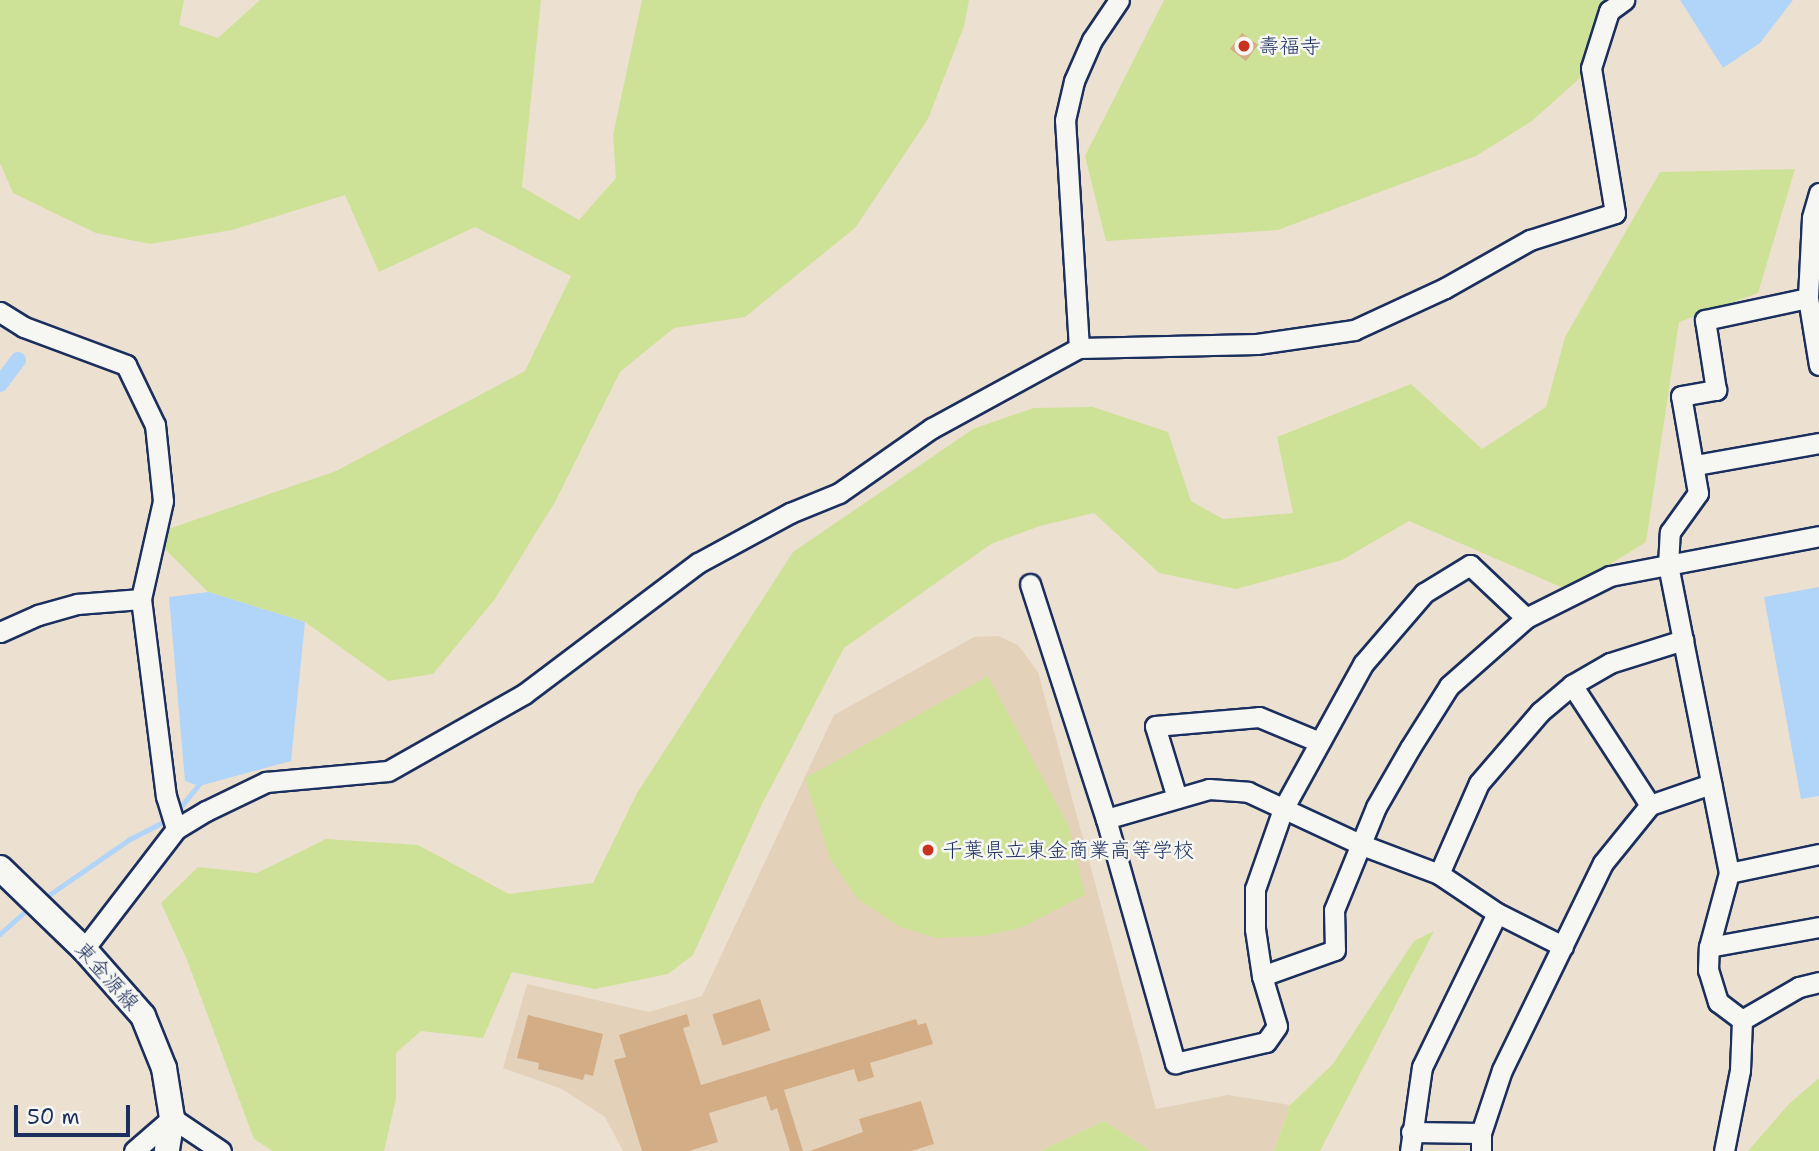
<!DOCTYPE html>
<meta charset="utf-8">
<style>
body{margin:0}
#map{position:relative;width:1819px;height:1151px;overflow:hidden;background:#ece0d1;font-family:"Shantell Sans","Klee One",sans-serif}
div>[style]{position:absolute}
.built>*{inset:0;background:#e4d1ba}
.green>*{inset:0;background:#cee297}
.water>*{inset:0;background:#b1d4f9}
.stream>*{height:4.5px;margin:-2.25px;padding:0 2.25px;transform-origin:2.25px;border-radius:2.25px;background:#b1d4f9}
.canal>*{height:16px;margin:-8px;padding:0 8px;transform-origin:8px;border-radius:8px;background:#b1d4f9}
.building>*{inset:0;background:#d3ad85;transform-origin:0 0}
.roads{filter:drop-shadow(2px 0 #1b2f5e) drop-shadow(-2px 0 #1b2f5e) drop-shadow(0 2px #1b2f5e) drop-shadow(0 -2px #1b2f5e)}
.minor>*{height:19px;margin:-9.5px;padding:0 9.5px;transform-origin:9.5px;border-radius:9.5px;background:#f6f6f2}
.major>*{height:24px;margin:-12px;padding:0 12px;transform-origin:12px;border-radius:12px;background:#f6f6f2}
.dots>*{width:19px;height:19px;translate:-50% -50%;box-sizing:border-box;border:4px solid #f6f6f2;border-radius:50%}
span{translate:-50% -50%;white-space:nowrap;text-align:center;line-height:1.15;-webkit-text-stroke:5px #f6f6f2;paint-order:stroke}
.poi-label{font-size:21px;color:#1b2f5e}
.left{translate:0 -50%;text-align:left}
.street-label{font-size:21px;color:#1b2f5e}
.scale{position:absolute;left:14px;top:1105px;width:116px;height:32px;box-sizing:border-box;border:4px solid #1b2f5e;border-top:0;padding-left:9px;font-size:21px;line-height:24px;white-space:nowrap;color:#1b2f5e;-webkit-text-stroke:5px #f6f6f2;paint-order:stroke}
</style>
<div id="map">
<div class="built">
<i style="clip-path:polygon(998px 636px,1018px 645px,1038px 672px,1156px 1109px,1228px 1095px,1290px 1105px,1274px 1151px,1151px 1151px,1104px 1121px,1040px 1151px,623px 1151px,605px 1117px,562px 1089px,503px 1068px,527px 984px,649px 1012px,702px 996px,834px 715px,974px 637px)"></i>
</div>
<div class="green">
<i style="clip-path:polygon(0 0,184px 0,179px 25px,218px 38px,260px 0,541px 0,522px 187px,579px 220px,616px 178px,613px 135px,642px 0,969px 0,964px 26px,928px 119px,855px 228px,745px 317px,674px 328px,620px 372px,555px 502px,495px 599px,433px 674px,388px 681px,305px 622px,208px 592px,151px 535px,336px 471px,525px 371px,571px 276px,475px 227px,379px 272px,345px 195px,232px 230px,150px 244px,96px 233px,54px 213px,13px 193px,0 163px)"></i>
<i style="clip-path:polygon(1164px 0,1618px 0,1591px 68px,1532px 121px,1476px 156px,1278px 230px,1106px 241px,1085px 156px)"></i>
<i style="clip-path:polygon(1795px 169px,1758px 293px,1679px 322px,1646px 542px,1568px 590px,1409px 521px,1342px 560px,1236px 589px,1159px 573px,1094px 513px,1040px 526px,991px 544px,844px 648px,762px 804px,693px 955px,668px 974px,595px 989px,512px 972px,483px 1038px,421px 1031px,396px 1053px,396px 1099px,384px 1151px,273px 1151px,254px 1139px,187px 960px,161px 903px,198px 867px,257px 873px,326px 839px,418px 845px,509px 894px,593px 883px,637px 793px,793px 552px,973px 429px,1033px 408px,1093px 407px,1168px 432px,1191px 501px,1223px 519px,1293px 513px,1277px 437px,1411px 384px,1482px 449px,1546px 407px,1565px 337px,1660px 172px)"></i>
<i style="clip-path:polygon(988px 676px,1068px 825px,1085px 895px,1020px 928px,983px 936px,936px 938px,898px 926px,858px 899px,830px 859px,805px 778px)"></i>
<i style="clip-path:polygon(1434px 931px,1320px 1151px,1274px 1151px,1290px 1105px,1332px 1065px,1414px 941px)"></i>
<i style="clip-path:polygon(1819px 1078px,1819px 1151px,1748px 1151px,1789px 1104px)"></i>
<i style="clip-path:polygon(1104px 1121px,1151px 1151px,1040px 1151px)"></i>
</div>
<div class="water">
<i style="clip-path:polygon(1680px 0,1793px 0,1760px 43px,1723px 68px)"></i>
<i style="clip-path:polygon(1819px 587px,1819px 796px,1801px 799px,1764px 597px)"></i>
<i style="clip-path:polygon(208px 592px,305px 622px,291px 761px,199px 786px,185px 781px,169px 597px)"></i>
</div>
<div class="stream">
<i style="left:179px;top:809px;width:36px;rotate:-51deg"></i>
<i style="left:43px;top:899px;width:106px;rotate:-34.6deg"></i>
<i style="left:130px;top:839px;width:39px;rotate:-27deg"></i>
<i style="left:0;top:934px;width:39px;rotate:-42deg"></i>
</div>
<div class="canal">
<i style="left:0;top:384px;width:30px;rotate:-53deg"></i>
</div>
<div class="building">
<i style="left:1242px;top:33px;width:20px;height:20px;rotate:37deg"></i>
<i style="left:760px;top:999px;width:33px;height:50px;rotate:72deg"></i>
<i style="clip-path:polygon(687px 1014px,690px 1026px,683px 1028px,701px 1085px,916px 1019px,918px 1025px,926px 1023px,933px 1044px,870px 1063px,874px 1077px,858px 1082px,854px 1069px,784px 1090px,803px 1151px,790px 1151px,777px 1108px,771px 1111px,766px 1096px,709px 1113px,718px 1142px,689px 1151px,642px 1151px,614px 1060px,626px 1057px,619px 1035px)"></i>
<i style="clip-path:polygon(528px 1015px,603px 1034px,593px 1076px,585px 1074px,583px 1080px,538px 1069px,539px 1063px,517px 1058px)"></i>
<i style="clip-path:polygon(921px 1101px,934px 1144px,911px 1151px,810px 1151px,863px 1132px,859px 1119px)"></i>
</div>
<div class="roads">
<div class="minor">
<i style="left:1819px;top:193px;width:26px;rotate:106deg"></i>
<i style="left:1812px;top:218px;width:80px;rotate:92.9deg"></i>
<i style="left:1808px;top:298px;width:68px;rotate:80.7deg"></i>
<i style="left:0;top:312px;width:28px;rotate:32deg"></i>
<i style="left:24px;top:327px;width:109px;rotate:20.4deg"></i>
<i style="left:126px;top:365px;width:67px;rotate:64.2deg"></i>
<i style="left:155px;top:425px;width:76px;rotate:84deg"></i>
<i style="left:163px;top:501px;width:100px;rotate:102.7deg"></i>
<i style="left:141px;top:599px;width:199px;rotate:82.8deg"></i>
<i style="left:166px;top:796px;width:34px;rotate:73deg"></i>
<i style="left:1079px;top:348px;width:228px;rotate:-93.5deg"></i>
<i style="left:1065px;top:120px;width:40px;rotate:-77deg"></i>
<i style="left:1074px;top:81px;width:45px;rotate:-66.3deg"></i>
<i style="left:1092px;top:40px;width:48px;rotate:-56deg"></i>
<i style="left:1696px;top:465px;width:125px;rotate:-10.1deg"></i>
<i style="left:1030px;top:584px;width:247px;rotate:72.1deg"></i>
<i style="left:1106px;top:819px;width:254px;rotate:74.2deg"></i>
<i style="left:1175px;top:1063px;width:93px;rotate:-13deg"></i>
<i style="left:1266px;top:1042px;width:19px;rotate:-55deg"></i>
<i style="left:1277px;top:1026px;width:52px;rotate:-106.7deg"></i>
<i style="left:1262px;top:976px;width:48px;rotate:-98.5deg"></i>
<i style="left:1255px;top:929px;width:40px;rotate:-90deg"></i>
<i style="left:1255px;top:889px;width:85px;rotate:-70.7deg"></i>
<i style="left:1283px;top:809px;width:166px;rotate:-61.1deg"></i>
<i style="left:1363px;top:664px;width:94px;rotate:-49.3deg"></i>
<i style="left:1424px;top:593px;width:54px;rotate:-31.3deg"></i>
<i style="left:1470px;top:565px;width:77px;rotate:43.4deg"></i>
<i style="left:0;top:632px;width:42px;rotate:-24.1deg"></i>
<i style="left:38px;top:615px;width:41px;rotate:-15.8deg"></i>
<i style="left:77px;top:604px;width:64px;rotate:-4.5deg"></i>
<i style="left:1572px;top:685px;width:143px;rotate:57deg"></i>
<i style="left:1177px;top:798px;width:75px;rotate:-107deg"></i>
<i style="left:1155px;top:726px;width:104px;rotate:-4.9deg"></i>
<i style="left:1259px;top:717px;width:63px;rotate:22.5deg"></i>
<i style="left:1106px;top:819px;width:107px;rotate:-16.2deg"></i>
<i style="left:1209px;top:789px;width:39px;rotate:4deg"></i>
<i style="left:1248px;top:792px;width:126px;rotate:24.9deg"></i>
<i style="left:1362px;top:845px;width:82px;rotate:20.6deg"></i>
<i style="left:1439px;top:874px;width:70px;rotate:33.9deg"></i>
<i style="left:1497px;top:913px;width:74px;rotate:26.6deg"></i>
<i style="left:1729px;top:873px;width:92px;rotate:-11.9deg"></i>
<i style="left:1439px;top:874px;width:99px;rotate:-66.3deg"></i>
<i style="left:1479px;top:783px;width:94px;rotate:-49.3deg"></i>
<i style="left:1540px;top:712px;width:42px;rotate:-40.2deg"></i>
<i style="left:1572px;top:685px;width:44px;rotate:-30.1deg"></i>
<i style="left:1610px;top:663px;width:77px;rotate:-17.5deg"></i>
<i style="left:1709px;top:947px;width:112px;rotate:-10.3deg"></i>
<i style="left:84px;top:949px;width:151px;rotate:-52.5deg"></i>
<i style="left:176px;top:829px;width:35px;rotate:-31deg"></i>
<i style="left:206px;top:811px;width:67px;rotate:-25.8deg"></i>
<i style="left:266px;top:782px;width:122px;rotate:-5.2deg"></i>
<i style="left:388px;top:771px;width:156px;rotate:-29.5deg"></i>
<i style="left:524px;top:694px;width:218px;rotate:-37deg"></i>
<i style="left:698px;top:563px;width:105px;rotate:-28.5deg"></i>
<i style="left:790px;top:513px;width:53px;rotate:-22.2deg"></i>
<i style="left:839px;top:493px;width:113px;rotate:-35deg"></i>
<i style="left:932px;top:428px;width:167px;rotate:-28.6deg"></i>
<i style="left:1079px;top:348px;width:178px;rotate:-1.3deg"></i>
<i style="left:1257px;top:344px;width:98px;rotate:-8.2deg"></i>
<i style="left:1354px;top:330px;width:100px;rotate:-24.8deg"></i>
<i style="left:1445px;top:288px;width:98px;rotate:-29.5deg"></i>
<i style="left:1530px;top:240px;width:89px;rotate:-17.6deg"></i>
<i style="left:1615px;top:213px;width:147px;rotate:-99.4deg"></i>
<i style="left:1591px;top:68px;width:60px;rotate:-72.5deg"></i>
<i style="left:1609px;top:11px;width:19px;rotate:-36deg"></i>
<i style="left:1262px;top:976px;width:77px;rotate:-19.6deg"></i>
<i style="left:1335px;top:950px;width:40px;rotate:-91.4deg"></i>
<i style="left:1334px;top:910px;width:111px;rotate:-67.8deg"></i>
<i style="left:1376px;top:807px;width:68px;rotate:-60deg"></i>
<i style="left:1410px;top:748px;width:73px;rotate:-57.8deg"></i>
<i style="left:1449px;top:686px;width:103px;rotate:-41.4deg"></i>
<i style="left:1526px;top:618px;width:94px;rotate:-26.6deg"></i>
<i style="left:1610px;top:576px;width:213px;rotate:-10.8deg"></i>
<i style="left:1742px;top:1020px;width:30px;rotate:-143deg"></i>
<i style="left:1718px;top:1002px;width:34px;rotate:-107deg"></i>
<i style="left:1708px;top:970px;width:23px;rotate:-88deg"></i>
<i style="left:1709px;top:947px;width:77px;rotate:-74.9deg"></i>
<i style="left:1729px;top:873px;width:313px;rotate:-101.2deg"></i>
<i style="left:1668px;top:566px;width:34px;rotate:-87deg"></i>
<i style="left:1670px;top:532px;width:48px;rotate:-54.3deg"></i>
<i style="left:1698px;top:493px;width:98px;rotate:-99.9deg"></i>
<i style="left:1681px;top:396px;width:36px;rotate:-10deg"></i>
<i style="left:1716px;top:390px;width:71px;rotate:-98.9deg"></i>
<i style="left:1705px;top:320px;width:105px;rotate:-12.1deg"></i>
<i style="left:1742px;top:1020px;width:66px;rotate:-30.1deg"></i>
<i style="left:1799px;top:987px;width:21px;rotate:-14deg"></i>
<i style="left:1411px;top:1132px;width:70px;rotate:0.8deg"></i>
<i style="left:134px;top:1151px;width:50px;rotate:-41deg"></i>
<i style="left:172px;top:1118px;width:59px;rotate:34deg"></i>
<i style="left:1410px;top:1151px;width:85px;rotate:-81.9deg"></i>
<i style="left:1422px;top:1067px;width:171px;rotate:-64deg"></i>
<i style="left:1481px;top:1151px;width:18px;rotate:-90deg"></i>
<i style="left:1481px;top:1133px;width:66px;rotate:-71.6deg"></i>
<i style="left:1502px;top:1070px;width:230px;rotate:-64deg"></i>
<i style="left:1603px;top:863px;width:75px;rotate:-51deg"></i>
<i style="left:1650px;top:805px;width:65px;rotate:-19deg"></i>
<i style="left:1724px;top:1151px;width:83px;rotate:-78.8deg"></i>
<i style="left:1740px;top:1070px;width:50px;rotate:-87.7deg"></i>
</div>
<div class="major">
<i style="left:0;top:868px;width:117px;rotate:44deg"></i>
<i style="left:84px;top:949px;width:89px;rotate:48.6deg"></i>
<i style="left:143px;top:1016px;width:56px;rotate:68deg"></i>
<i style="left:164px;top:1068px;width:51px;rotate:80.9deg"></i>
<i style="left:172px;top:1118px;width:33px;rotate:99deg"></i>
</div>
</div>
<div class="dots">
<i style="left:1244px;top:46px;background:#c8321e"></i>
<i style="left:928px;top:850px;background:#c8321e"></i>
</div>
<div class="poi-label">
<span class="left" style="left:1258px;top:46px">壽福寺</span>
<span class="left" style="left:942px;top:850px">千葉県立東金商業高等学校</span>
</div>
<div class="street-label">
<span style="left:107px;top:976px;rotate:48deg">東金源線</span>
</div>
<div class="scale">50 m</div>
</div>
